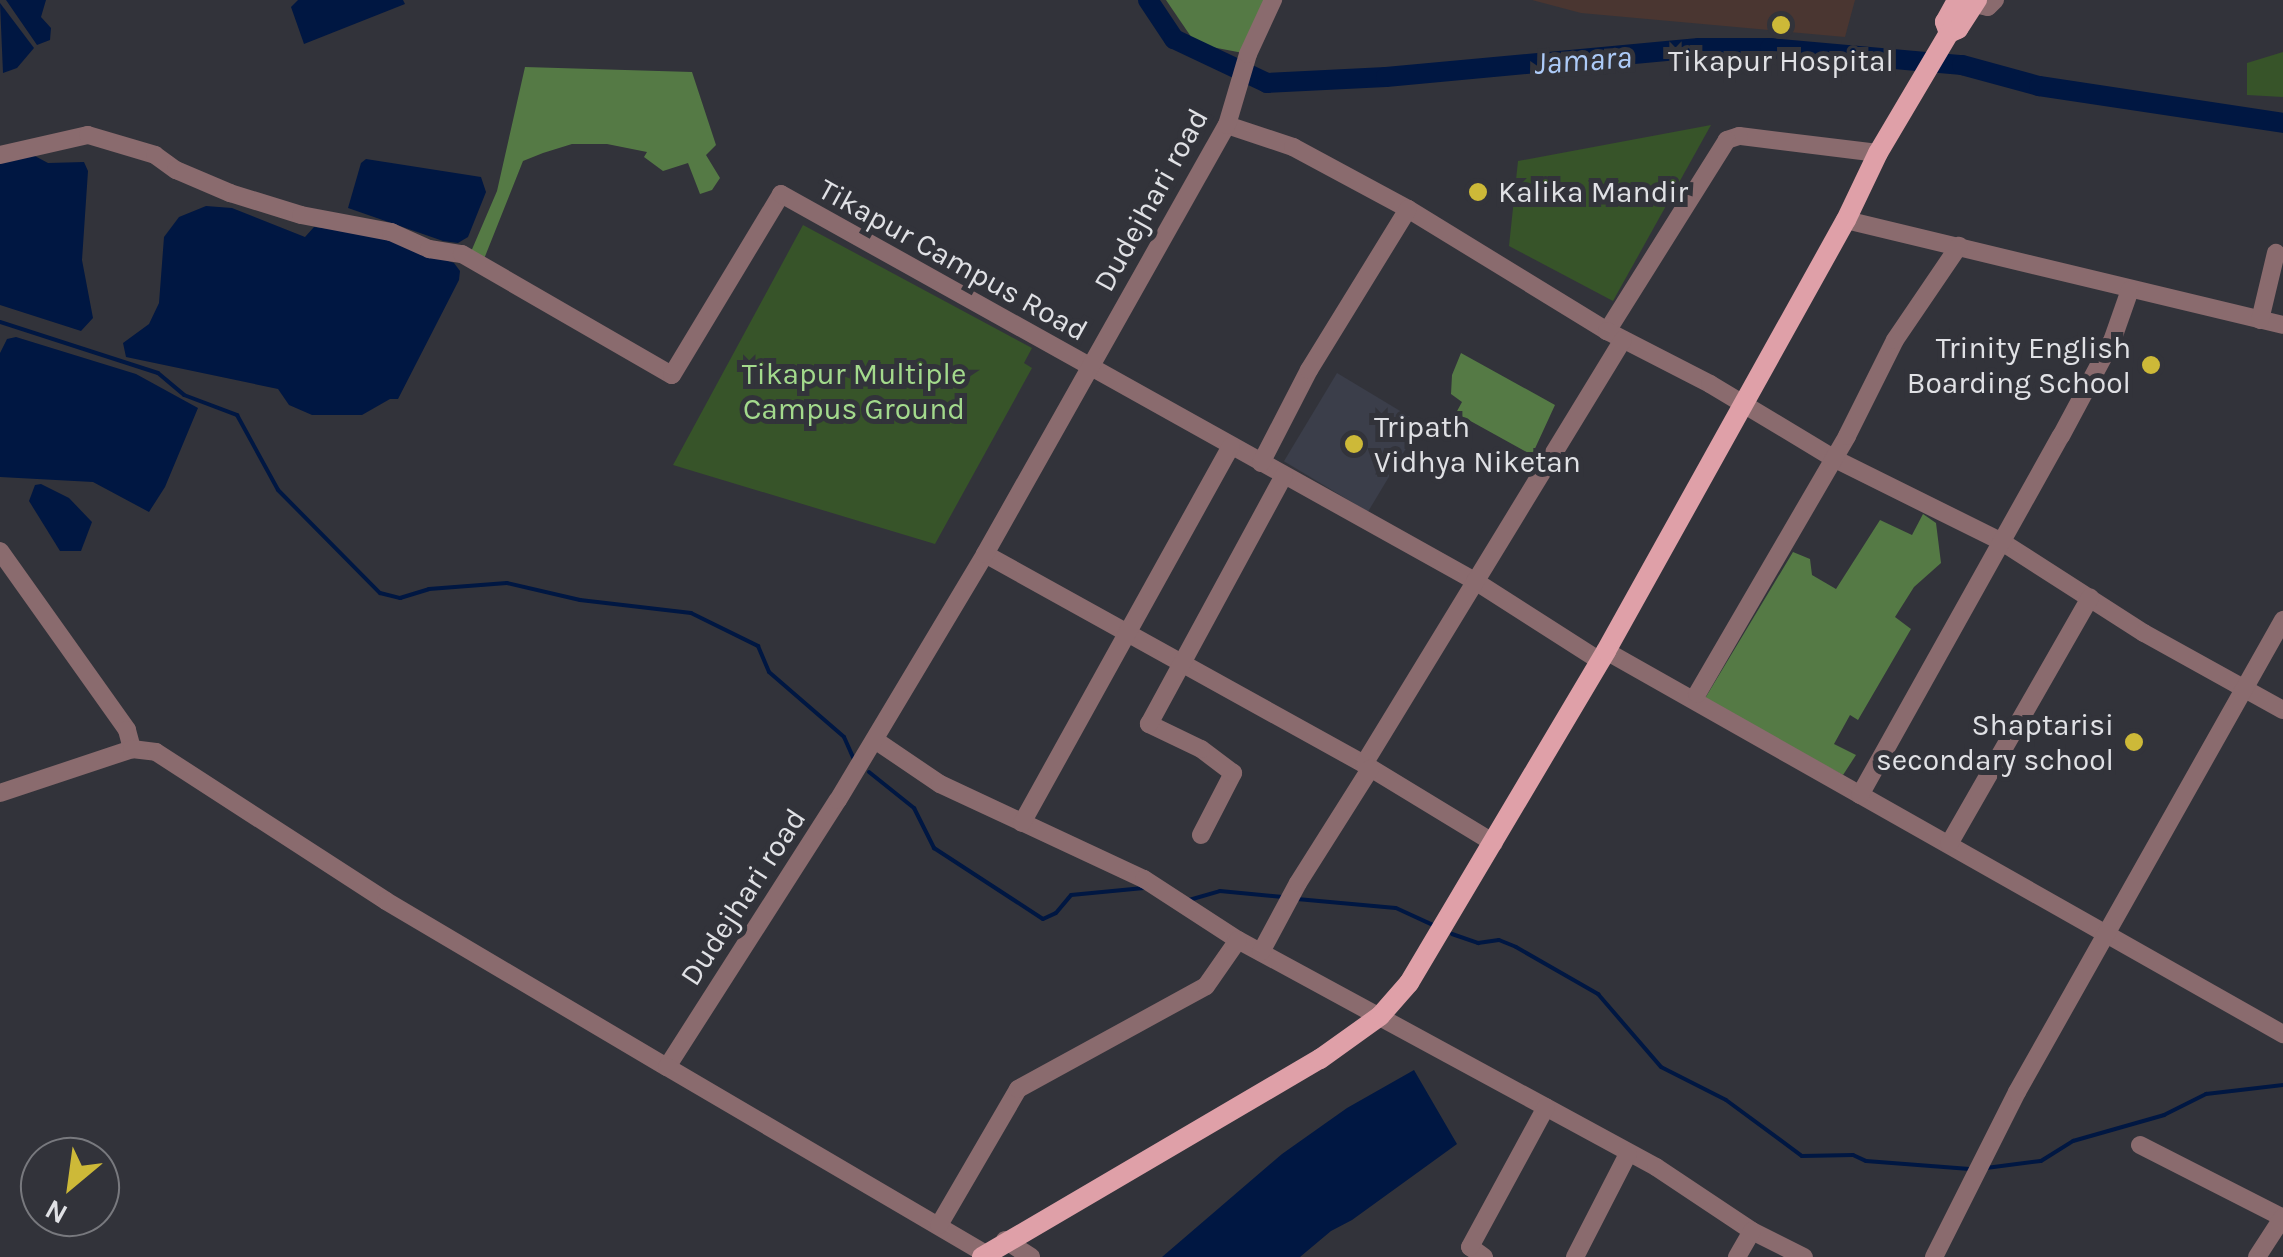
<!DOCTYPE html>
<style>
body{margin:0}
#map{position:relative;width:2283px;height:1257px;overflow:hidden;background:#32333a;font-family:Karla,sans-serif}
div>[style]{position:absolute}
.built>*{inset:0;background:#3b3e4a;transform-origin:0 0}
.medical>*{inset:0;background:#4a3631}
.green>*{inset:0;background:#375429}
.forest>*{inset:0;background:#557a45}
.water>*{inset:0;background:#001742}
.stream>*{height:4px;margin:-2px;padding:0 2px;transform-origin:2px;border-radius:2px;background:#001742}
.river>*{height:20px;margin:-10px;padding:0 10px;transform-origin:10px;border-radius:10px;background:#001742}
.minor>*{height:18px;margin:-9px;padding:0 9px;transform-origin:9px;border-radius:9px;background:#8a6b6e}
.major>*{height:20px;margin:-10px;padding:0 10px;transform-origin:10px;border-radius:10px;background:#dfa0a8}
.dots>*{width:28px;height:28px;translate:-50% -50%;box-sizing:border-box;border:5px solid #32333a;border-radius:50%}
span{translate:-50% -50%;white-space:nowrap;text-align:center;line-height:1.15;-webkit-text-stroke:10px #32333a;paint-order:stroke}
.poi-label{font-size:30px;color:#e0e1e5}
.left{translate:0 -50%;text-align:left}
.right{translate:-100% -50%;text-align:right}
.street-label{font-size:30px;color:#e0e1e5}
.park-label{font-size:30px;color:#a3da8c}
.water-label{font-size:32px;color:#adcbf8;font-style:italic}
.north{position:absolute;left:20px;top:1137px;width:100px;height:100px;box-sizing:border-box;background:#32333a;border:2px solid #78797e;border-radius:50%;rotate:209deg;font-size:28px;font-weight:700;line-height:40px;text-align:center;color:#e0e1e5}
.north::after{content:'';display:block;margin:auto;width:35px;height:45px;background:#cdb938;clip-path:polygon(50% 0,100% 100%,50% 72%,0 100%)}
</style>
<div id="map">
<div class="built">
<i style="left:1337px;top:373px;width:98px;height:103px;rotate:31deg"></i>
</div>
<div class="medical">
<i style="clip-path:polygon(1532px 0,1855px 0,1845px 37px,1581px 13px)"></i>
</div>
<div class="green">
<i style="clip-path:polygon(2283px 52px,2283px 97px,2247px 95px,2247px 63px)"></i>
<i style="clip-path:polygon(1711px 125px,1613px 301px,1509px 246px,1518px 161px)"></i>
<i style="clip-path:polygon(803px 225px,1032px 348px,1024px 363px,1032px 368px,935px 544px,673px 465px)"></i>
</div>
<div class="forest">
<i style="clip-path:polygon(1166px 0,1264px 0,1243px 53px,1196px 44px)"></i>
<i style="clip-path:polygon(525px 67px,692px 72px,716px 145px,706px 155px,720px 178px,712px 190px,700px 194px,688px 163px,663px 171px,644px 157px,647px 152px,607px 144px,572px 144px,543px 153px,523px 161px,484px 259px,470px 254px,497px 191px)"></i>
<i style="clip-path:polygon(1461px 353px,1555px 405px,1532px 455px,1456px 413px,1462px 402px,1451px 394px,1452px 375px)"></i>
<i style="clip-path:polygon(1923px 514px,1936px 523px,1941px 563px,1914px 587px,1895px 617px,1911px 629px,1858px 720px,1850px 715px,1834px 744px,1856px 755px,1843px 775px,1704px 700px,1793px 552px,1810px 559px,1812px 575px,1836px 589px,1880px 520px,1912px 535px)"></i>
</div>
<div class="water">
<i style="clip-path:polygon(6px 0,46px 0,41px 17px,51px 28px,50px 40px,37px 45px)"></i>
<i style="clip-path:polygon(298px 0,403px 0,405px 4px,304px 44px,291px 7px)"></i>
<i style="clip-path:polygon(0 3px,34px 48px,17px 68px,3px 73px)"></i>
<i style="clip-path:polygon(33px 155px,48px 163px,84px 162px,88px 171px,82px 260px,93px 318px,81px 331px,0 305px,0 160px)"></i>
<i style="clip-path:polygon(366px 159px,481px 177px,486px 192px,468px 237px,458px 243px,443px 241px,348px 208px,361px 163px)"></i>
<i style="clip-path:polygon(206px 206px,232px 208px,305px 237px,314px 227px,373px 234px,454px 263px,460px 271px,459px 280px,398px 399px,390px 399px,362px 415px,312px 415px,289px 405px,278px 389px,126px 357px,123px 343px,149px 324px,159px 303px,164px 237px,179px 217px)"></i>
<i style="clip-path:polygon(16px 337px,136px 374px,198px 408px,165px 487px,149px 512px,93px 482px,0 477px,0 353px,7px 339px)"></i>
<i style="clip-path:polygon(41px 484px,69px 498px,92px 522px,81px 551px,60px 551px,29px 501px,35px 485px)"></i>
<i style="clip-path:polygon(1414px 1070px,1457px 1144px,1352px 1220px,1331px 1231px,1300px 1257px,1162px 1257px,1282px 1154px,1347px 1108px)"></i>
</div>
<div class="stream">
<i style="left:0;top:322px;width:166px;rotate:17.9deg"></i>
<i style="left:158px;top:373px;width:34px;rotate:40deg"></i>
<i style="left:184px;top:395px;width:57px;rotate:20.7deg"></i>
<i style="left:237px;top:415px;width:85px;rotate:61.3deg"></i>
<i style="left:278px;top:490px;width:145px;rotate:45.3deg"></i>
<i style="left:380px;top:593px;width:21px;rotate:14deg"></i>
<i style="left:400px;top:598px;width:30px;rotate:-17deg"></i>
<i style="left:429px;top:589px;width:78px;rotate:-4.4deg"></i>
<i style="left:507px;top:583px;width:75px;rotate:13.1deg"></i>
<i style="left:580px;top:600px;width:112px;rotate:6.7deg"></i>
<i style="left:691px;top:613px;width:75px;rotate:26.2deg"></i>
<i style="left:758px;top:646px;width:28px;rotate:67deg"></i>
<i style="left:769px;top:672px;width:99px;rotate:40.9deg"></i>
<i style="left:844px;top:737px;width:24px;rotate:66deg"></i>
<i style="left:869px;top:772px;width:58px;rotate:38.7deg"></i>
<i style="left:914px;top:808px;width:45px;rotate:63.4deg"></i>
<i style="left:934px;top:848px;width:130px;rotate:33.1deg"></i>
<i style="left:1043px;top:919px;width:14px;rotate:-25deg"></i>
<i style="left:1056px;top:913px;width:23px;rotate:-50deg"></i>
<i style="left:1071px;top:895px;width:73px;rotate:-5.5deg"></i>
<i style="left:1297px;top:899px;width:99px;rotate:5.2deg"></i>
<i style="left:1396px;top:908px;width:41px;rotate:24.7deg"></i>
<i style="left:1189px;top:900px;width:32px;rotate:-16deg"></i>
<i style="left:1220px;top:891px;width:63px;rotate:5.4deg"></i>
<i style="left:1452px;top:934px;width:28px;rotate:19deg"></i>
<i style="left:1478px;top:943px;width:21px;rotate:-8deg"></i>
<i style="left:1499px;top:940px;width:18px;rotate:22deg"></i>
<i style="left:1516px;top:947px;width:95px;rotate:29.8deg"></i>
<i style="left:1598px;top:994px;width:96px;rotate:49.2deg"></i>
<i style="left:1661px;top:1067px;width:73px;rotate:26.9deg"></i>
<i style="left:1726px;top:1100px;width:94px;rotate:36.4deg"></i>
<i style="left:1802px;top:1156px;width:51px;rotate:-1.1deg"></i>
<i style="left:1853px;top:1155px;width:14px;rotate:25deg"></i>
<i style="left:1866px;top:1161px;width:104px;rotate:4.4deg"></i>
<i style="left:1986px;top:1168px;width:55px;rotate:-7.3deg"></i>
<i style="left:2041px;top:1161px;width:38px;rotate:-32deg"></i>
<i style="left:2073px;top:1141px;width:95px;rotate:-15.9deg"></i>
<i style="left:2164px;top:1115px;width:47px;rotate:-26.6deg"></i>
<i style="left:2206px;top:1094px;width:78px;rotate:-6.7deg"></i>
</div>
<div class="river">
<i style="left:1148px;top:0;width:47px;rotate:56.3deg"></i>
<i style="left:1174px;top:39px;width:103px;rotate:25.3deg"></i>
<i style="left:1267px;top:83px;width:119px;rotate:-2.9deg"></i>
<i style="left:1386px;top:77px;width:314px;rotate:-5.3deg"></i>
<i style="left:1699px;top:48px;width:71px"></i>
<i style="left:1770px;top:48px;width:193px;rotate:5.1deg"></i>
<i style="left:1962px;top:65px;width:80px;rotate:15.3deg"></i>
<i style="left:2039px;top:86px;width:247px;rotate:8.6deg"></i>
</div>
<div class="minor">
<i style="left:1975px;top:4px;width:13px;rotate:13deg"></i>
<i style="left:1988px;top:7px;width:10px;rotate:-45deg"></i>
<i style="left:1227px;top:125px;width:70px;rotate:18.4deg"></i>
<i style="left:1293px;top:147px;width:131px;rotate:28.3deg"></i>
<i style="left:1408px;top:209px;width:233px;rotate:31.5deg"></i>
<i style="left:1878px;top:153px;width:140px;rotate:-173deg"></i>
<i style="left:1739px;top:136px;width:13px;rotate:162deg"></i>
<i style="left:1727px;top:140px;width:226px;rotate:122.1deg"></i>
<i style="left:1607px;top:331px;width:116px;rotate:27.2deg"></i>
<i style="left:1710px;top:384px;width:144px;rotate:31deg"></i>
<i style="left:1833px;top:458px;width:189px;rotate:26.4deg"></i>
<i style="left:2002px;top:542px;width:169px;rotate:32.7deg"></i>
<i style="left:2144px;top:633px;width:159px;rotate:29deg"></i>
<i style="left:0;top:155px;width:90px;rotate:-12.8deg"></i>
<i style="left:88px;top:135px;width:70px;rotate:16.6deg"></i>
<i style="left:155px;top:155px;width:26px;rotate:36deg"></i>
<i style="left:176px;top:170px;width:59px;rotate:23.1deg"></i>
<i style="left:230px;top:193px;width:74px;rotate:17.2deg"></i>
<i style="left:301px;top:215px;width:92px;rotate:10.7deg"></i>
<i style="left:391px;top:232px;width:42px;rotate:24.1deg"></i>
<i style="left:429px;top:249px;width:33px;rotate:9deg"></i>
<i style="left:462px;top:254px;width:242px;rotate:30deg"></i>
<i style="left:672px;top:375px;width:211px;rotate:-58.9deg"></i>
<i style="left:781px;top:194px;width:795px;rotate:29.15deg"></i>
<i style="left:1475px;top:581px;width:148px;rotate:32.6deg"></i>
<i style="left:1846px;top:220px;width:449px;rotate:13.5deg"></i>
<i style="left:2260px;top:320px;width:69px;rotate:-76.6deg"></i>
<i style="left:1261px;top:463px;width:105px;rotate:-62.7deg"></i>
<i style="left:1309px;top:370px;width:189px;rotate:-58.4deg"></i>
<i style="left:0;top:551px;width:219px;rotate:54.6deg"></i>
<i style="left:127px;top:730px;width:20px;rotate:75deg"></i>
<i style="left:985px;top:554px;width:433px;rotate:29deg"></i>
<i style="left:1364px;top:764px;width:152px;rotate:31.3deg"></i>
<i style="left:1606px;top:651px;width:778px;rotate:29.5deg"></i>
<i style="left:1697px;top:694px;width:298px;rotate:-59.8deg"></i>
<i style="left:1847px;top:436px;width:107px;rotate:-63.4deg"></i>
<i style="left:1895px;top:340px;width:114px;rotate:-55.8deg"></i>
<i style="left:875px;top:740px;width:78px;rotate:34.1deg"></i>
<i style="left:940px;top:784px;width:225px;rotate:25deg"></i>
<i style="left:1144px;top:879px;width:112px;rotate:33deg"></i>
<i style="left:1238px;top:940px;width:476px;rotate:28.5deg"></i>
<i style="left:1656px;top:1167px;width:115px;rotate:33.7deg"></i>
<i style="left:1752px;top:1231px;width:58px;rotate:26.6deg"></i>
<i style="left:1364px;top:764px;width:497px;rotate:-58.6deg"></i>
<i style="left:0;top:793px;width:139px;rotate:-18.4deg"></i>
<i style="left:132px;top:749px;width:24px;rotate:7deg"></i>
<i style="left:156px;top:752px;width:274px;rotate:32.9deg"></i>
<i style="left:386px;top:901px;width:326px;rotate:30.6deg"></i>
<i style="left:667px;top:1067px;width:317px;rotate:-57.4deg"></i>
<i style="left:838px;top:800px;width:287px;rotate:-59.1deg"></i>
<i style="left:985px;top:554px;width:493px;rotate:-60.6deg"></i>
<i style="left:1227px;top:125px;width:74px;rotate:-73.5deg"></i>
<i style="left:1248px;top:54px;width:60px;rotate:-65.2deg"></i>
<i style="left:1860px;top:795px;width:411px;rotate:-60.8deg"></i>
<i style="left:2061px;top:436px;width:108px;rotate:-61.8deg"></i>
<i style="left:2112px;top:341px;width:54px;rotate:-70.6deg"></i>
<i style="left:1022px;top:823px;width:431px;rotate:-61deg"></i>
<i style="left:1201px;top:835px;width:70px;rotate:-62.7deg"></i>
<i style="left:1233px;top:773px;width:40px;rotate:-143deg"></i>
<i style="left:1201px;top:749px;width:58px;rotate:-154.3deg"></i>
<i style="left:1149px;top:724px;width:283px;rotate:-61.5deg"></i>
<i style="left:1949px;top:844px;width:284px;rotate:-60.2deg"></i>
<i style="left:1261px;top:952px;width:78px;rotate:-61.8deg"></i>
<i style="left:1298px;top:883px;width:135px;rotate:-57.7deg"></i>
<i style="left:667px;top:1067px;width:370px;rotate:30.4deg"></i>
<i style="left:2140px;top:1145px;width:161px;rotate:27deg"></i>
<i style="left:939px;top:1225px;width:157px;rotate:-59.8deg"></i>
<i style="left:1018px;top:1089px;width:214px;rotate:-28.7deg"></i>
<i style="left:1206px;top:986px;width:56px;rotate:-55.2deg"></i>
<i style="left:1005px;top:1240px;width:31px;rotate:33deg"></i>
<i style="left:1484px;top:1257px;width:17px;rotate:-144deg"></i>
<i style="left:1470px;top:1247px;width:159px;rotate:-61.5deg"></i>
<i style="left:1575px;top:1257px;width:116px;rotate:-62.8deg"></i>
<i style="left:1737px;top:1257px;width:30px;rotate:-60deg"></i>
<i style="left:1934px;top:1257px;width:185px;rotate:-63.3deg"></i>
<i style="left:2017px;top:1092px;width:542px;rotate:-60.6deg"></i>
<i style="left:2257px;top:1257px;width:48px;rotate:-57deg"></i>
</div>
<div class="major">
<i style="left:1949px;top:33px;width:12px;rotate:-110deg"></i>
<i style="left:1945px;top:22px;width:25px;rotate:-61deg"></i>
<i style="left:982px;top:1257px;width:392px;rotate:-30.4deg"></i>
<i style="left:1320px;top:1059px;width:74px;rotate:-35.6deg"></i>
<i style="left:1380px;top:1016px;width:44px;rotate:-48.7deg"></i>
<i style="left:1409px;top:983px;width:386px;rotate:-59.3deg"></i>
<i style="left:1606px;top:651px;width:493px;rotate:-60.9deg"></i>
<i style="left:1846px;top:220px;width:74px;rotate:-64.5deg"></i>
<i style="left:1878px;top:153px;width:139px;rotate:-59.4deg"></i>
<i style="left:1949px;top:33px;width:10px;rotate:-24deg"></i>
<i style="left:1958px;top:29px;width:35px;rotate:-57deg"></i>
</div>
<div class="dots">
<i style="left:1781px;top:25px;background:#cdb938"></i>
<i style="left:1478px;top:192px;background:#cdb938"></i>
<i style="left:2151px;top:365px;background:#cdb938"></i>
<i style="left:1354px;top:444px;background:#cdb938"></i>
<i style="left:2134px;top:742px;background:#cdb938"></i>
</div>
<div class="poi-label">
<span style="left:1781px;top:61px">Tikapur Hospital</span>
<span class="left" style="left:1498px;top:192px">Kalika Mandir</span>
<span class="right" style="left:2131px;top:365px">Trinity English<br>Boarding School</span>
<span class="left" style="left:1374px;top:444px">Tripath<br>Vidhya Niketan</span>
<span class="right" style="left:2114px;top:742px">Shaptarisi<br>secondary school</span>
</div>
<div class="street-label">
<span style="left:1151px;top:200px;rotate:-61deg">Dudejhari road</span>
<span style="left:953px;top:260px;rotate:29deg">Tikapur Campus Road</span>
<span style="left:743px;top:897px;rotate:-57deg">Dudejhari road</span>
</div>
<div class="park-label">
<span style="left:854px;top:391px">Tikapur Multiple<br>Campus Ground</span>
</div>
<div class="water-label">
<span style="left:1583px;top:61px;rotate:-4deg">Jamara</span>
</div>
<div class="north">N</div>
</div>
